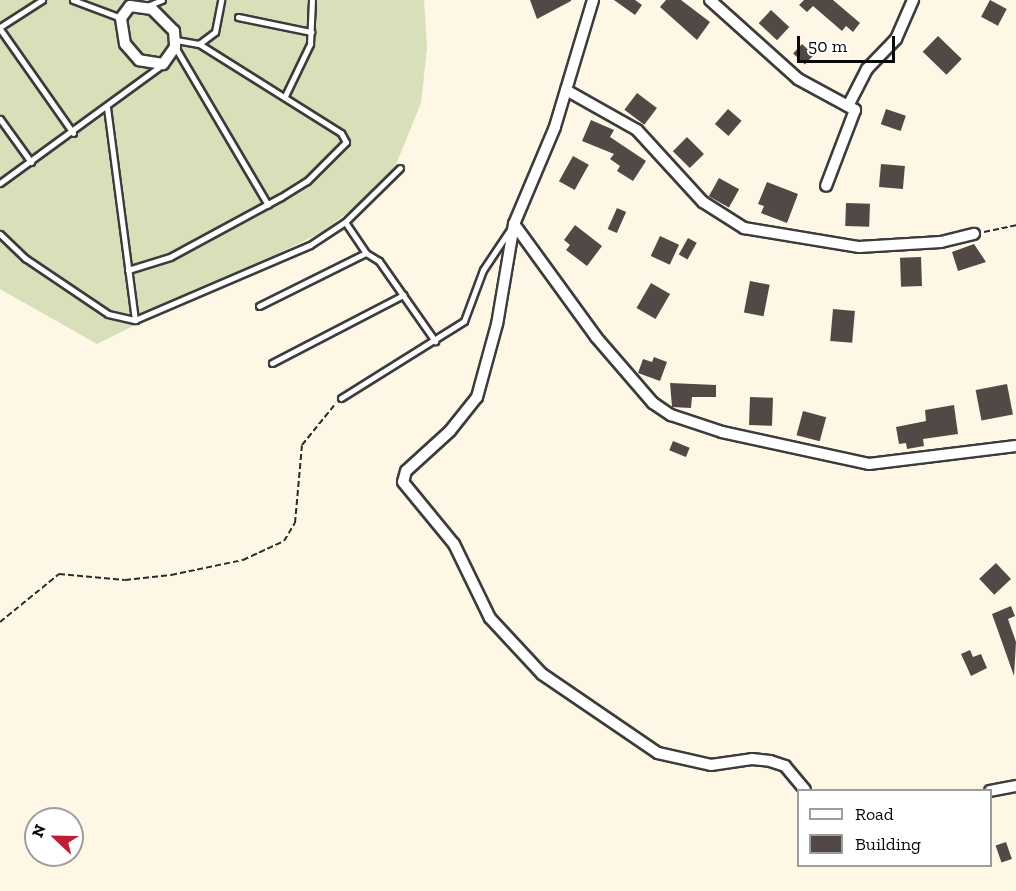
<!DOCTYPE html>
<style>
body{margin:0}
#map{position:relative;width:1016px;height:891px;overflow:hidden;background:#fff7e6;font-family:"Zilla Slab",serif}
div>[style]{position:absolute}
.cemetery>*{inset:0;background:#d7e0b8}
.building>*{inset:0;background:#524946;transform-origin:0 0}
.path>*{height:2px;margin-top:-1px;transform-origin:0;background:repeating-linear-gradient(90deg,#2b2b2b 0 6px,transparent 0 9px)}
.roads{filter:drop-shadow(2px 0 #3c3c3c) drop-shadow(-2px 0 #3c3c3c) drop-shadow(0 2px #3c3c3c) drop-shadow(0 -2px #3c3c3c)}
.lane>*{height:5px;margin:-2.5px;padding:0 2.5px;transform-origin:2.5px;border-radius:2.5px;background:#fff}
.street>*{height:10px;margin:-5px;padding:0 5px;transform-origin:5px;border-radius:5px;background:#fff}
span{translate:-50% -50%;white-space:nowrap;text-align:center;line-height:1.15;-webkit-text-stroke:6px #fff;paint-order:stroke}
.legend{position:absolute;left:797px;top:789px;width:195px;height:78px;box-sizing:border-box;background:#fff;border:2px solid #9d9d9d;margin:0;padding:8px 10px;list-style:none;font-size:18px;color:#090909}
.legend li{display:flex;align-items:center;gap:12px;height:30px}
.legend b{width:30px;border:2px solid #9d9d9d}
.north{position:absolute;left:24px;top:807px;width:60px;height:60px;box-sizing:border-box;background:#fff;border:2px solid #9d9d9d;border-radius:50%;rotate:292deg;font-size:16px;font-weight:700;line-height:24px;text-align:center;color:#090909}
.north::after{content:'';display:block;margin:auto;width:21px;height:27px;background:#bd1e37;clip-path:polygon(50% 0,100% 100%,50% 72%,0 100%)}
.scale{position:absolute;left:797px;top:36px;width:98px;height:27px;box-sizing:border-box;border:3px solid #090909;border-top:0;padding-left:8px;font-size:18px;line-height:21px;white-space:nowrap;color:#090909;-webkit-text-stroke:4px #fff;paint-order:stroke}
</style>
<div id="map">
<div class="cemetery">
<i style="clip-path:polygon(0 0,424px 0,427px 48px,421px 103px,395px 167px,354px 208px,322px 232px,97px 344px,0 289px)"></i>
</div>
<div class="building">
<i style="clip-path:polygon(530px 0,571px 0,571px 1px,537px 19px)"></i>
<i style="clip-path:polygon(614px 0,635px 0,642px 5px,635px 15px)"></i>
<i style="clip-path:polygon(666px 0,681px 0,710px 22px,697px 40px,660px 7px)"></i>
<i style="clip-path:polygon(804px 0,833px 0,860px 23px,853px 32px,846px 26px,842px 31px,813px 6px,807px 12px,799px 5px)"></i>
<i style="left:990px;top:0;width:19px;height:19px;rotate:28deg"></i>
<i style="left:771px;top:10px;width:25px;height:18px;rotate:43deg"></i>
<i style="left:938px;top:36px;width:33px;height:22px;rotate:44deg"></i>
<i style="left:802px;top:44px;width:16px;height:13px;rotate:43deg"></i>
<i style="left:637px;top:93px;width:25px;height:21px;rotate:37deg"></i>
<i style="left:728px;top:109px;width:18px;height:20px;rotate:41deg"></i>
<i style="left:886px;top:109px;width:21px;height:16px;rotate:19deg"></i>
<i style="clip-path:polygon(591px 120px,614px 130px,610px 137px,646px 161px,633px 181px,617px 171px,620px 166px,610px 159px,614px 154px,582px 141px)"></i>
<i style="left:687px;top:137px;width:24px;height:20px;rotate:45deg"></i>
<i style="left:573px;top:156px;width:18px;height:29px;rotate:29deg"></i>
<i style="left:881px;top:164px;width:24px;height:23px;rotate:5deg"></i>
<i style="left:719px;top:178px;width:23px;height:21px;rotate:29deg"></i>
<i style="clip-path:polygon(767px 182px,798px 194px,787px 223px,761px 213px,764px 206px,758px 204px)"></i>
<i style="left:846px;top:203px;width:24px;height:23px;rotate:2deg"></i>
<i style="left:617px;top:208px;width:10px;height:23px;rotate:24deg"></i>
<i style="clip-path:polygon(575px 225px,602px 246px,587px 266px,566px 250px,570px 245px,564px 240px)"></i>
<i style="left:660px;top:236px;width:21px;height:22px;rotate:25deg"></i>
<i style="left:688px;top:238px;width:10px;height:19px;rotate:29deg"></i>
<i style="clip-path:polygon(974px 244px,986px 262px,958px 271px,952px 252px)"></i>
<i style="left:921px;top:257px;width:29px;height:21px;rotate:88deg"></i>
<i style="left:750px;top:281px;width:20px;height:32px;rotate:11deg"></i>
<i style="left:651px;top:283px;width:22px;height:29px;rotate:30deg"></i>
<i style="left:833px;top:309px;width:22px;height:32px;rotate:5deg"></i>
<i style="clip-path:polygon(654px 357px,667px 362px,660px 381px,638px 373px,643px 359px,652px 362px)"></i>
<i style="clip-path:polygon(670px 383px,716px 385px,716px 397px,692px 397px,691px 408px,672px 407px)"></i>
<i style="left:1007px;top:384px;width:31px;height:32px;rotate:79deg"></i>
<i style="left:750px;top:397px;width:23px;height:28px;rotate:2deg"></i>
<i style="clip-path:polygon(954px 405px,958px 434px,923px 439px,924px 446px,907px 449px,906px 443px,899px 444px,896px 427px,926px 421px,925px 410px)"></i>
<i style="left:803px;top:411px;width:24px;height:25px;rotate:15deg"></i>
<i style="left:673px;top:441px;width:18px;height:10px;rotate:22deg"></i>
<i style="left:996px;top:563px;width:22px;height:23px;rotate:47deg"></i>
<i style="clip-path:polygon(1011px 606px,1015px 616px,1008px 619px,1016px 642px,1014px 676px,992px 614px)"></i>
<i style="clip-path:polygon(970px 650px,973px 657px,981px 654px,987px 668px,971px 676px,961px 654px)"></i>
<i style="left:1006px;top:842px;width:18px;height:11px;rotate:71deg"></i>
</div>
<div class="path">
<i style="left:984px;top:232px;width:33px;rotate:-12deg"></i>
<i style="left:0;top:622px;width:76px;rotate:-39.1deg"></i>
<i style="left:59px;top:574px;width:66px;rotate:5.2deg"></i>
<i style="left:125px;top:580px;width:46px;rotate:-6.2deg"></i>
<i style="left:171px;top:575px;width:74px;rotate:-11.8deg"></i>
<i style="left:243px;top:560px;width:45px;rotate:-24.9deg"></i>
<i style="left:284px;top:541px;width:21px;rotate:-59deg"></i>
<i style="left:295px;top:523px;width:78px;rotate:-84.9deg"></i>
<i style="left:302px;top:445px;width:54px;rotate:-51deg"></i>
</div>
<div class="roads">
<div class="lane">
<i style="left:73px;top:0;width:51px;rotate:20.6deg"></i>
<i style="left:147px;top:6px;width:16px;rotate:-22deg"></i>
<i style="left:238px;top:17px;width:75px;rotate:11.6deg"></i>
<i style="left:0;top:27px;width:50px;rotate:-32.7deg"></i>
<i style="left:0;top:29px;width:127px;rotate:54.9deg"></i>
<i style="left:176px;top:40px;width:23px;rotate:10deg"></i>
<i style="left:175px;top:47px;width:183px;rotate:59.5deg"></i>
<i style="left:285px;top:96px;width:58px;rotate:-64.3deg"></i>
<i style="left:310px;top:44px;width:44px;rotate:-87.4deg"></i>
<i style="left:0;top:119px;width:53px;rotate:54.2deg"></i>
<i style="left:0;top:183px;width:202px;rotate:-36.1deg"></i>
<i style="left:0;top:234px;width:35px;rotate:44deg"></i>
<i style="left:25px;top:258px;width:100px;rotate:34deg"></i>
<i style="left:108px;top:314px;width:28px;rotate:13deg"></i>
<i style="left:135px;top:320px;width:214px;rotate:-97.5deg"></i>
<i style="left:366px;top:253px;width:15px;rotate:32deg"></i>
<i style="left:379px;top:261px;width:98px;rotate:55deg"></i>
<i style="left:128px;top:270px;width:44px;rotate:-17.2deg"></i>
<i style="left:170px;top:257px;width:126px;rotate:-28.4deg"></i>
<i style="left:281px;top:197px;width:31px;rotate:-32deg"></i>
<i style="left:307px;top:181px;width:55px;rotate:-45deg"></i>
<i style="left:346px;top:142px;width:10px;rotate:-119deg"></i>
<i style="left:341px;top:133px;width:168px;rotate:-147.9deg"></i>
<i style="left:199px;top:44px;width:20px;rotate:-37deg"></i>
<i style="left:215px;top:32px;width:33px;rotate:-79deg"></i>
<i style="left:259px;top:306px;width:119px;rotate:-26.4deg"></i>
<i style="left:366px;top:253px;width:37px;rotate:-124deg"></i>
<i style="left:135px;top:320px;width:190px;rotate:-23.2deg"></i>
<i style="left:310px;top:245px;width:42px;rotate:-33.3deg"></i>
<i style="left:345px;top:222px;width:77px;rotate:-44.5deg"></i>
<i style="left:272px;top:363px;width:148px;rotate:-27.4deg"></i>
<i style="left:341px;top:398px;width:145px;rotate:-32deg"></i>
<i style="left:464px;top:321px;width:54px;rotate:-69.6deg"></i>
<i style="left:483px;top:270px;width:47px;rotate:-56.3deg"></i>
</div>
<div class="street">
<i style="left:593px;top:0;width:133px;rotate:106.7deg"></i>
<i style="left:555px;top:127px;width:105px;rotate:112.9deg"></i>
<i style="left:514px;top:224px;width:101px;rotate:99.6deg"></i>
<i style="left:497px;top:324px;width:76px;rotate:105.3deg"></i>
<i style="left:477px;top:397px;width:43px;rotate:128.5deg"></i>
<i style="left:450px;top:431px;width:59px;rotate:137.7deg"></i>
<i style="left:406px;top:471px;width:11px;rotate:105deg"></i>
<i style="left:403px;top:482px;width:80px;rotate:50.6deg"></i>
<i style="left:454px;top:544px;width:82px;rotate:64.1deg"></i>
<i style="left:490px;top:618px;width:76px;rotate:47.1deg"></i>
<i style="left:542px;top:674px;width:140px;rotate:34.3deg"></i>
<i style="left:658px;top:753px;width:54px;rotate:12.8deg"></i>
<i style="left:711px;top:765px;width:41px;rotate:-8.3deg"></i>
<i style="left:752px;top:759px;width:18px;rotate:6deg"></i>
<i style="left:770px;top:761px;width:16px;rotate:18deg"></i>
<i style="left:785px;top:766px;width:31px;rotate:50deg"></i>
<i style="left:710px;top:0;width:118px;rotate:41.9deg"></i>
<i style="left:798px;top:79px;width:65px;rotate:28.5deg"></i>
<i style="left:855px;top:110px;width:81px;rotate:110.9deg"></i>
<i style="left:130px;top:6px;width:22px;rotate:8deg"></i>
<i style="left:152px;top:9px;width:31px;rotate:45deg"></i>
<i style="left:174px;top:31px;width:16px;rotate:86deg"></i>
<i style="left:175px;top:47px;width:21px;rotate:125deg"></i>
<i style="left:163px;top:64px;width:24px;rotate:-171deg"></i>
<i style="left:139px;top:60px;width:21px;rotate:-131deg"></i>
<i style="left:125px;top:44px;width:26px;rotate:-99deg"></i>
<i style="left:121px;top:18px;width:15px;rotate:-53deg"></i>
<i style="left:566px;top:90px;width:81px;rotate:29.4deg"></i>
<i style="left:637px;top:130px;width:98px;rotate:47.5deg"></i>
<i style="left:703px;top:202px;width:49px;rotate:32.4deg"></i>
<i style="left:744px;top:228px;width:117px;rotate:9.4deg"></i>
<i style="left:859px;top:247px;width:82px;rotate:-3.5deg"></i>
<i style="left:941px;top:242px;width:34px;rotate:-14deg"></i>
<i style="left:848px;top:106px;width:42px;rotate:-62.8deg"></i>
<i style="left:867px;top:69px;width:42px;rotate:-46deg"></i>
<i style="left:896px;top:39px;width:43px;rotate:-66.4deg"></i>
<i style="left:514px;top:224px;width:140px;rotate:54deg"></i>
<i style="left:596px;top:337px;width:87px;rotate:49.2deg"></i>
<i style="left:653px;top:403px;width:22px;rotate:34deg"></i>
<i style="left:671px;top:415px;width:54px;rotate:18.4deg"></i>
<i style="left:722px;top:432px;width:150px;rotate:12.3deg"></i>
<i style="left:869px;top:464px;width:148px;rotate:-7deg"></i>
<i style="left:990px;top:791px;width:26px;rotate:-11deg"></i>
</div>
</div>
<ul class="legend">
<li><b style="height:8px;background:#fff"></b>Road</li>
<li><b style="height:16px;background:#524946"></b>Building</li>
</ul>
<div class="north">N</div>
<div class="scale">50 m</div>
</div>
